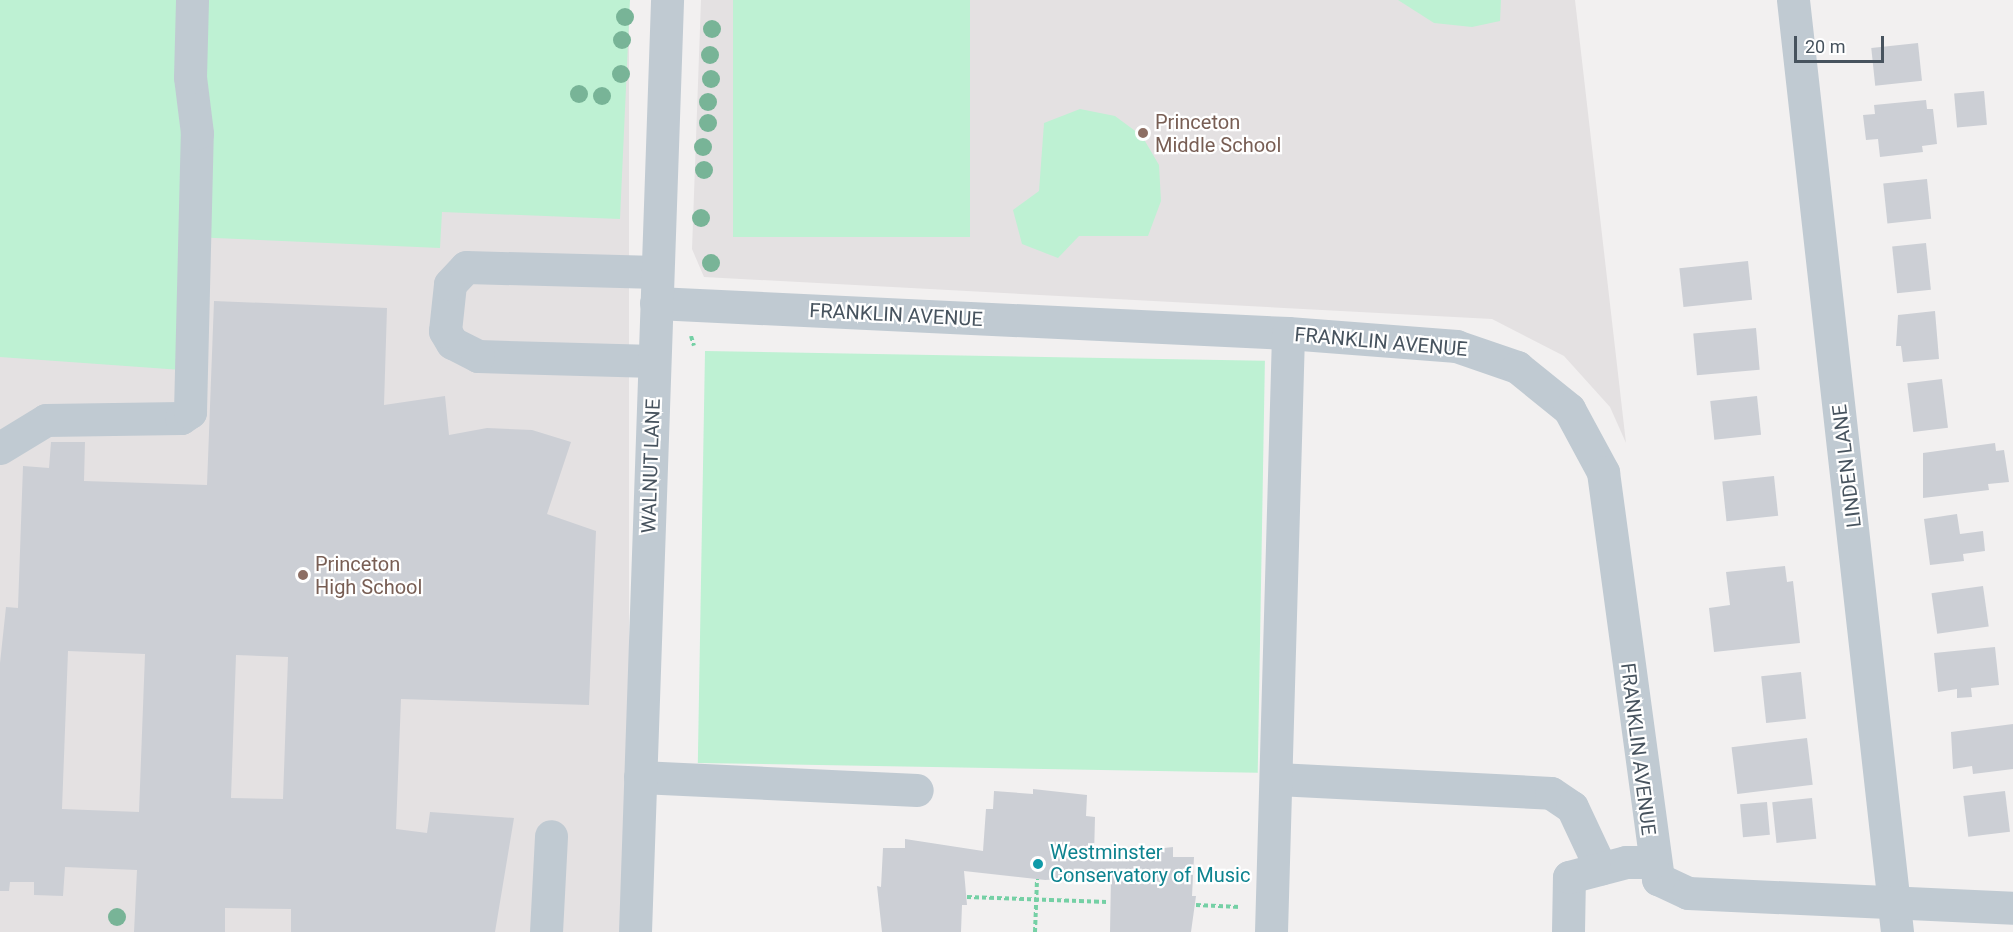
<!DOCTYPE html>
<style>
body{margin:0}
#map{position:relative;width:2013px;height:932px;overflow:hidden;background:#f2f0f0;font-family:Roboto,sans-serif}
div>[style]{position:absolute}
.education>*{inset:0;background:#e4e1e2;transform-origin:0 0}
.green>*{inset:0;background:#bef1d3;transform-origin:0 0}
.building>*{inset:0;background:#cccfd5;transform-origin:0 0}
.path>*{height:4px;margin-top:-2px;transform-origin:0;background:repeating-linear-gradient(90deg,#75d0a5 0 4.5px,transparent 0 7.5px)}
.minor>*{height:33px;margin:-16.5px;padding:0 16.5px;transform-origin:16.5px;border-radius:16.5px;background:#c0cad2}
.trees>*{width:18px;height:18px;margin:-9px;border-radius:50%;background:#78b497}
.dots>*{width:16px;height:16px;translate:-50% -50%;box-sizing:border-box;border:3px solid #fff;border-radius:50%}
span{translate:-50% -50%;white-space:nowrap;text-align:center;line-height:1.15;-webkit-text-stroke:4.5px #fff;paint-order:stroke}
.education-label{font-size:20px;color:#785e54}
.left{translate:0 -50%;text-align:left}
.street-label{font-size:20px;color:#47535e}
.culture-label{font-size:20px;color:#0d838f}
.scale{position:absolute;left:1794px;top:36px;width:90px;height:27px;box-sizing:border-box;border:3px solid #47535e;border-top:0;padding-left:8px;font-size:18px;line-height:21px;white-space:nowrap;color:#47535e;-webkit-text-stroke:4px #fff;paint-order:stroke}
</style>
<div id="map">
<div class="education">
<i style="left:0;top:0;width:629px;height:932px"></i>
<i style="clip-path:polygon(701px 0,1575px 0,1626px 443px,1610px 407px,1564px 356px,1492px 319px,704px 277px,692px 249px)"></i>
</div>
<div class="green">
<i style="clip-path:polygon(0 0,630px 0,620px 219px,442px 212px,440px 248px,192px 237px,182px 370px,0 357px)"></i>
<i style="left:733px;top:0;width:237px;height:237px"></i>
<i style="clip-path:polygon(1398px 0,1501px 0,1500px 21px,1472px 27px,1434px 23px)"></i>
<i style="clip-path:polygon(1080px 109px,1115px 116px,1142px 136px,1159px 165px,1161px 201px,1148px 236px,1079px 236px,1058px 258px,1022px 244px,1013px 210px,1039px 191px,1044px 123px)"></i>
<i style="left:705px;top:351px;width:560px;height:412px;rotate:1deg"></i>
</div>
<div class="building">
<i style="left:1918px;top:43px;width:38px;height:47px;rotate:84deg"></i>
<i style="left:1984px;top:91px;width:34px;height:30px;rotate:85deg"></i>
<i style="clip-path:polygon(1926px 100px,1927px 109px,1933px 109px,1937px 144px,1922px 146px,1923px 152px,1880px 157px,1878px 139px,1866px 140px,1863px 115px,1875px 114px,1874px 105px)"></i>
<i style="left:1927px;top:179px;width:40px;height:44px;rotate:84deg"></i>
<i style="left:1926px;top:243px;width:47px;height:34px;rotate:84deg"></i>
<i style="left:1748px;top:261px;width:39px;height:69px;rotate:84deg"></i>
<i style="clip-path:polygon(evenodd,214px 301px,387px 308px,384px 405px,445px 396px,449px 435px,487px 428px,532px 430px,571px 442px,547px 514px,596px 531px,589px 705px,401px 699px,396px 829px,427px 833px,430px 812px,514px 818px,495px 932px,291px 932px,291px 909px,225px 908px,225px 932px,134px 932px,137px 870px,65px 867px,63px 896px,34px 895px,34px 882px,10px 882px,9px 891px,0 891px,0 663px,6px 607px,18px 608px,23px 466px,49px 468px,51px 442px,85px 442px,84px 481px,207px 485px,214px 301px,68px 651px,145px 654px,139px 812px,62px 809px,68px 651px,214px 301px,236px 655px,288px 657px,283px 799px,231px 798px,236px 655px)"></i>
<i style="clip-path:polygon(1935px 311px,1939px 359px,1903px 362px,1901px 346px,1896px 346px,1898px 315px)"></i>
<i style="left:1756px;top:328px;width:42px;height:63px;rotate:85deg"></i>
<i style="left:1942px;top:379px;width:49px;height:35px;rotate:83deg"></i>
<i style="left:1757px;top:396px;width:39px;height:47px;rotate:84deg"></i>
<i style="clip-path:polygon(1995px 443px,1996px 451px,2004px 450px,2009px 482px,1988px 484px,1989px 490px,1923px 498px,1923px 453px)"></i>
<i style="left:1774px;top:476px;width:40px;height:52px;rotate:84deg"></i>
<i style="clip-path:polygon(1957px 514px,1960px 534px,1983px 531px,1985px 551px,1963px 554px,1964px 561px,1930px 565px,1924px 519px)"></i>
<i style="clip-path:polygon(1785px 566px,1787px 582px,1793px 581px,1800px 643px,1714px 652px,1709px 608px,1730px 605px,1726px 572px)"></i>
<i style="left:1983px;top:586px;width:41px;height:52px;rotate:82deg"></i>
<i style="clip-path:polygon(1995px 647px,1999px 685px,1971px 688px,1972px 697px,1957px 698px,1957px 689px,1938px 692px,1934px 653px)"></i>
<i style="left:1801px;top:672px;width:47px;height:40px;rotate:84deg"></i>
<i style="clip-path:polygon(2013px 724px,2013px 769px,1973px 774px,1972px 766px,1953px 769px,1951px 732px)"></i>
<i style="left:1807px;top:738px;width:47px;height:76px;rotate:83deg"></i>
<i style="clip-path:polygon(1033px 789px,1087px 795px,1086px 816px,1095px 817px,1094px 856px,1173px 847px,1173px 857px,1194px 857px,1192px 896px,1196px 896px,1191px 932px,1110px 932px,1111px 876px,1045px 880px,964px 871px,967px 905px,962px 905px,961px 932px,882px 932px,877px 886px,881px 887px,883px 848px,905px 848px,905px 839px,983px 851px,986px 809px,993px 809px,994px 791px,1033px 794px)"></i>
<i style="left:2005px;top:791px;width:41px;height:42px;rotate:83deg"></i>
<i style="left:1812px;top:798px;width:41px;height:40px;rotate:84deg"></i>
<i style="left:1767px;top:802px;width:33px;height:27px;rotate:85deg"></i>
</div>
<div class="path">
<i style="left:691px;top:336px;width:10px;rotate:73deg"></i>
<i style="left:967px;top:897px;width:140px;rotate:2deg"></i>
<i style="left:1196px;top:905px;width:44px;rotate:2.6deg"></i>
<i style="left:1035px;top:932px;width:53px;rotate:-87.8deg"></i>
</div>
<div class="minor">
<i style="left:1793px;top:0;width:938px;rotate:83.63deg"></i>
<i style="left:656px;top:303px;width:633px;rotate:2.72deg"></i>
<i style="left:1288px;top:333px;width:169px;rotate:4.4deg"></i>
<i style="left:1456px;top:346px;width:65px;rotate:19deg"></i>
<i style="left:1517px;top:367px;width:67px;rotate:38.9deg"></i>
<i style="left:1569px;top:409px;width:72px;rotate:61.6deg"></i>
<i style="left:1603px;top:472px;width:411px;rotate:82.3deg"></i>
<i style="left:1658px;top:879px;width:33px;rotate:25deg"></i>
<i style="left:1688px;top:893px;width:325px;rotate:2.6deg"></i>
<i style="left:654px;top:361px;width:176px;rotate:-178.4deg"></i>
<i style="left:478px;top:356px;width:29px;rotate:-153deg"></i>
<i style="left:452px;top:343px;width:14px;rotate:-120deg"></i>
<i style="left:445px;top:331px;width:47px;rotate:-83.9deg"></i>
<i style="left:450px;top:284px;width:23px;rotate:-47deg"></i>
<i style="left:466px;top:267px;width:191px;rotate:1.5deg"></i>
<i style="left:0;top:448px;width:54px;rotate:-31.3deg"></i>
<i style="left:46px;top:420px;width:135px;rotate:-0.8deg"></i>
<i style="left:181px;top:418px;width:11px;rotate:-34deg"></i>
<i style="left:190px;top:412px;width:279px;rotate:-88.6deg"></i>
<i style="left:197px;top:133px;width:56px;rotate:-97.1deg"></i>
<i style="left:190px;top:77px;width:77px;rotate:-88.5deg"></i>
<i style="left:640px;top:777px;width:277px;rotate:2.7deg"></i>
<i style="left:1277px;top:779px;width:274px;rotate:2.9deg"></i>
<i style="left:1551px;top:793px;width:25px;rotate:34deg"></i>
<i style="left:1572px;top:807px;width:68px;rotate:64.9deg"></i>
<i style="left:546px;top:932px;width:96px;rotate:-87deg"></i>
<i style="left:635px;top:932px;width:933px;rotate:-88.03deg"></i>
<i style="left:1271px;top:932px;width:599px;rotate:-88.37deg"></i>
<i style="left:1568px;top:932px;width:55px;rotate:-89deg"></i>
<i style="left:1569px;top:877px;width:59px;rotate:-14.7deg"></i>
<i style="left:1626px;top:862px;width:26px"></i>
</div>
<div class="trees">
<i style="left:625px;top:17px"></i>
<i style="left:712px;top:29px"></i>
<i style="left:622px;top:40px"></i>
<i style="left:710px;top:55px"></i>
<i style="left:621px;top:74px"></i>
<i style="left:711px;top:79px"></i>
<i style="left:579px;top:94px"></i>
<i style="left:602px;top:96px"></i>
<i style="left:708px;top:102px"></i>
<i style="left:708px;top:123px"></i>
<i style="left:703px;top:147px"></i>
<i style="left:704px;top:170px"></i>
<i style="left:701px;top:218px"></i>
<i style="left:711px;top:263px"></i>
<i style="left:117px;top:917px"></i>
</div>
<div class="dots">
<i style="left:1143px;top:133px;background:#8d6e63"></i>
<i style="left:303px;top:575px;background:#8d6e63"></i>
<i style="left:1038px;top:864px;background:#0f9aa8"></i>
</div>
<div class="education-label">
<span class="left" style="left:1155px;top:134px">Princeton<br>Middle School</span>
<span class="left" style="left:315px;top:576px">Princeton<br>High School</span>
</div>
<div class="street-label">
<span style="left:896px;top:315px;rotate:3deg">FRANKLIN AVENUE</span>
<span style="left:1381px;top:342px;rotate:5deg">FRANKLIN AVENUE</span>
<span style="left:651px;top:466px;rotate:-88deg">WALNUT LANE</span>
<span style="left:1847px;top:466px;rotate:-97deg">LINDEN LANE</span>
<span style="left:1638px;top:749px;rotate:83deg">FRANKLIN AVENUE</span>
</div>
<div class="culture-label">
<span class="left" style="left:1050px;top:864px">Westminster<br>Conservatory of Music</span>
</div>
<div class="scale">20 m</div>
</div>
